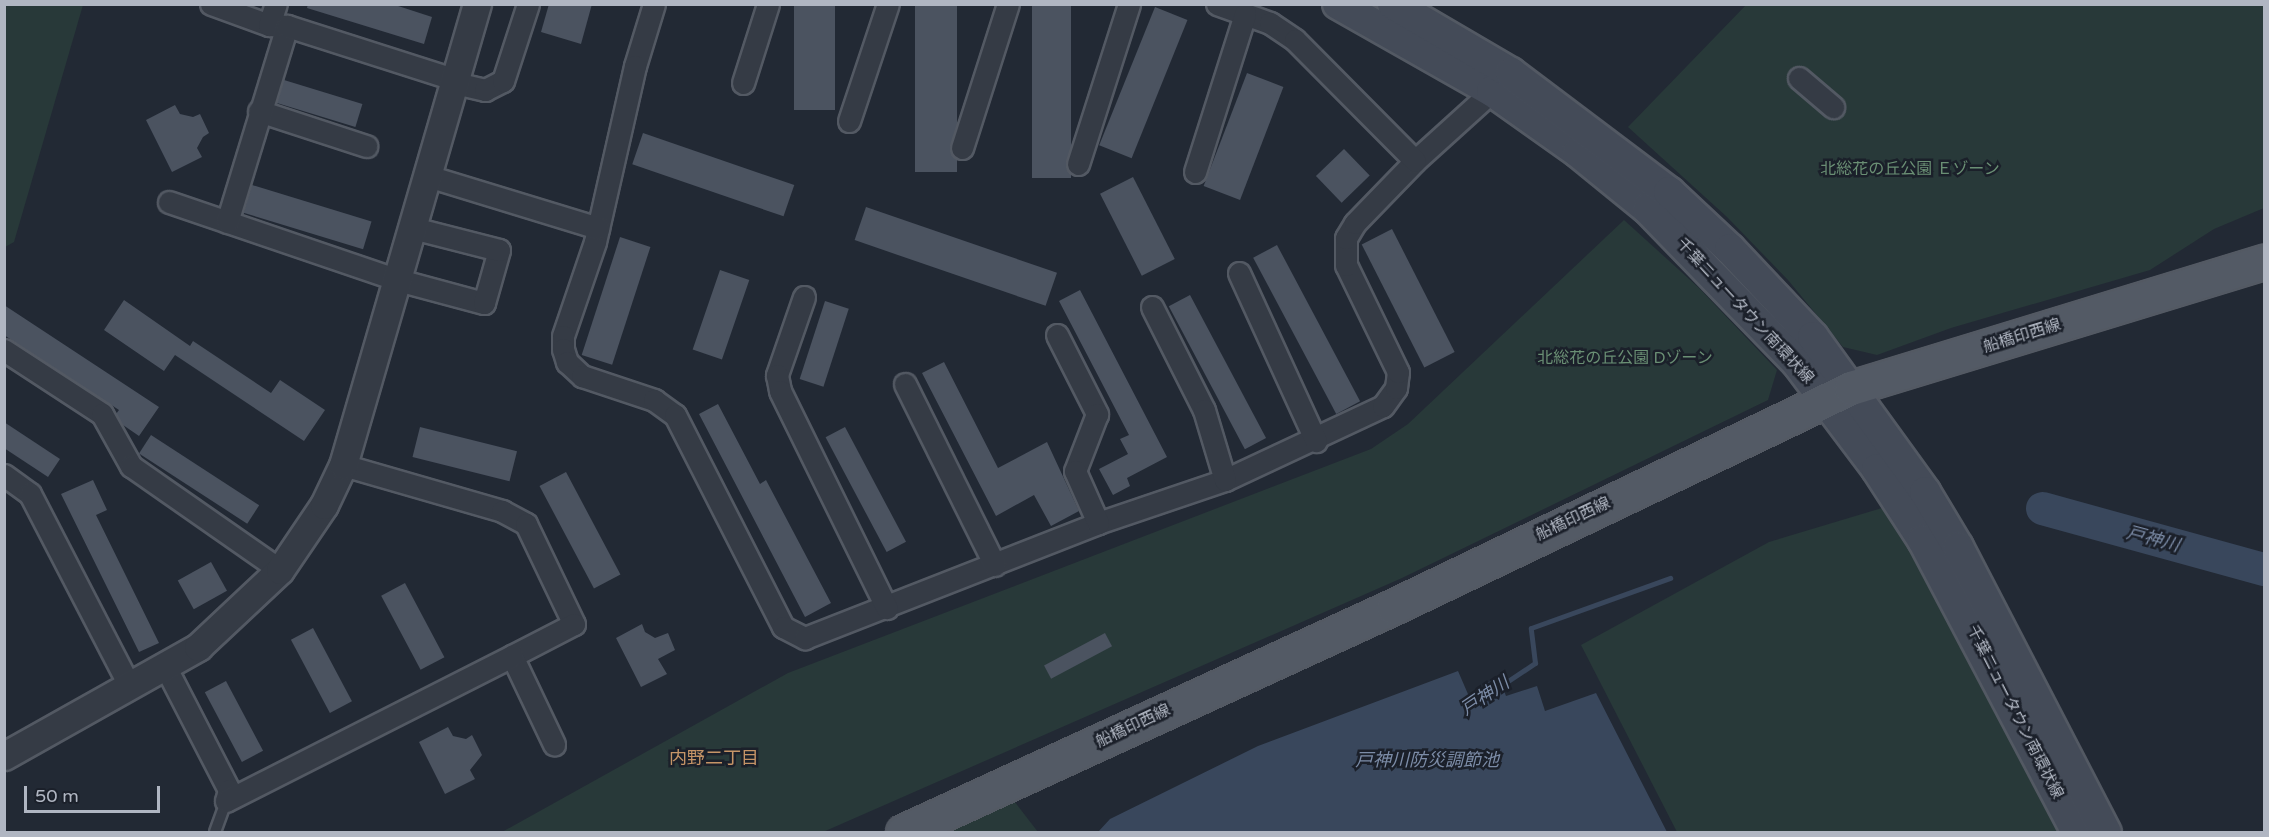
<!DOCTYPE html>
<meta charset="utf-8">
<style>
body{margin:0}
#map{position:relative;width:2269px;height:837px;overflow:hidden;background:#222934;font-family:"Varela Round","Noto Sans JP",sans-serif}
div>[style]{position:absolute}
.green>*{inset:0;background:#283939}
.water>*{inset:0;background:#39475c}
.stream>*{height:5px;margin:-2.5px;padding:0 2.5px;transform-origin:2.5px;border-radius:2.5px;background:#39475c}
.river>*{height:33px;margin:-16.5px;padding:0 16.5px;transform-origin:16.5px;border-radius:16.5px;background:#39475c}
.building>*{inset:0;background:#4b5360;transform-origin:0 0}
.roads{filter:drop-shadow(2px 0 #535963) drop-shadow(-2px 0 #535963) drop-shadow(0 2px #535963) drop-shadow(0 -2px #535963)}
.service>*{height:10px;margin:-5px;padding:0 5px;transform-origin:5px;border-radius:5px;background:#353b45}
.minor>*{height:21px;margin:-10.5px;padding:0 10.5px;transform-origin:10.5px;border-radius:10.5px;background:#353b45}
.tertiary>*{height:27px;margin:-13.5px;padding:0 13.5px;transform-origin:13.5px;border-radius:13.5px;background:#353b45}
.secondary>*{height:30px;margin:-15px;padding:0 15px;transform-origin:15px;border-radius:15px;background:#444b58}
.primary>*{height:33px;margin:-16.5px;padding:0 16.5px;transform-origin:16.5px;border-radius:16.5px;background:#535a65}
span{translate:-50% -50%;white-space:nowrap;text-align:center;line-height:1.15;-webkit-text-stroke:5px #1b202a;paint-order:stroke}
.park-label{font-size:16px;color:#6a8f74}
.street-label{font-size:16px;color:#b0b6c2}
.water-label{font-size:18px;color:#7c8ca7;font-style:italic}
.neighbourhood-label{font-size:18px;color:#c59467}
.frame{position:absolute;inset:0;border:6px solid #b0b6c2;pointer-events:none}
.scale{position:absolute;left:24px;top:786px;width:136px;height:27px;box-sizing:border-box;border:3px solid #b0b6c2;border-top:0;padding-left:8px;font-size:18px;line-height:21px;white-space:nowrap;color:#b0b6c2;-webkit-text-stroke:4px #1b202a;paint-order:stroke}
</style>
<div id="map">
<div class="green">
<i style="clip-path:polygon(5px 4px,83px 5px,14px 242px,5px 247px)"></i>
<i style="clip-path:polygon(1746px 5px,2264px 5px,2264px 208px,2214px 229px,2150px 270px,1951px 328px,1877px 355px,1843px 347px,1788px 280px,1727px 217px,1628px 127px)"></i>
<i style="clip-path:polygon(1624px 220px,1699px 288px,1777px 370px,1768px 400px,1402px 578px,823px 832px,502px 832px,788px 673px,1371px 449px,1408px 424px)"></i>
<i style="clip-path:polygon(1882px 508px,1888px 510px,1923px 564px,2067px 832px,1677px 832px,1581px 645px,1769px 542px)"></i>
<i style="clip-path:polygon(1011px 797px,1038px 832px,940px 832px)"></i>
</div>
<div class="water">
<i style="clip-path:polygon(1458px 671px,1471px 701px,1483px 693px,1487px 683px,1499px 677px,1506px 696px,1537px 686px,1545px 711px,1596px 693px,1667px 832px,1098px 832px,1110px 819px,1258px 746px)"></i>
</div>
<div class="stream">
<i style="left:1496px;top:689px;width:47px;rotate:-33.7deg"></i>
<i style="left:1535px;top:663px;width:35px;rotate:-97deg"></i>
<i style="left:1531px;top:628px;width:148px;rotate:-19.8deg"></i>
</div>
<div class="river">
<i style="left:2042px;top:508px;width:230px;rotate:15.4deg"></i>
</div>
<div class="building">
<i style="clip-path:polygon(308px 4px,392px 4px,432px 17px,424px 44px,307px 8px)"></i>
<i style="clip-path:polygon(549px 4px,592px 4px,581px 44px,541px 32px)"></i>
<i style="left:794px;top:4px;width:41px;height:106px"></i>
<i style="left:915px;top:4px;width:42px;height:168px"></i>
<i style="left:1032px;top:4px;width:39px;height:174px"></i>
<i style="left:1155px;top:7px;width:35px;height:149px;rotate:22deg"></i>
<i style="left:1247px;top:73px;width:39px;height:121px;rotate:21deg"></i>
<i style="left:284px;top:80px;width:82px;height:24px;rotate:17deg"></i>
<i style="clip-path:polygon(175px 105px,180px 114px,193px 117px,200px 114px,209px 133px,203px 137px,197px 148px,202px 157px,172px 172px,146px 120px)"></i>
<i style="left:643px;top:133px;width:160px;height:33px;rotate:19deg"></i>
<i style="left:1344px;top:149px;width:37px;height:39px;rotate:46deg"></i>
<i style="left:1133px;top:177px;width:92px;height:37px;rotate:63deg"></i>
<i style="left:252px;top:185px;width:125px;height:29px;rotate:17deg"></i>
<i style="left:866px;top:207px;width:202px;height:35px;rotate:19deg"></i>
<i style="left:1392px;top:229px;width:138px;height:34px;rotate:63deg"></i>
<i style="left:620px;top:237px;width:32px;height:124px;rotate:18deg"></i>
<i style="left:1277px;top:245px;width:177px;height:27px;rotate:62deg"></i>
<i style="left:720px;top:270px;width:31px;height:84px;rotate:19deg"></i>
<i style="clip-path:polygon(1080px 290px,1167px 457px,1127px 478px,1130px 486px,1113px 495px,1099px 469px,1128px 454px,1120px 439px,1129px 435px,1059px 301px)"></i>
<i style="left:1190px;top:295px;width:162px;height:24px;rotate:62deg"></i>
<i style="clip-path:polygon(124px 300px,190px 346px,193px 341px,271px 393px,280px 380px,325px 410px,304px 441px,175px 355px,164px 371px,104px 330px)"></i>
<i style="left:825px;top:301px;width:25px;height:82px;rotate:18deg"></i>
<i style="clip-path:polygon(4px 305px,159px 407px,139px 436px,123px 425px,116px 414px,119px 410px,4px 335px)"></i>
<i style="clip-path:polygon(944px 362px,998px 468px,1047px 442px,1079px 511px,1051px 526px,1034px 495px,996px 516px,922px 373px)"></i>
<i style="clip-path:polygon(718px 404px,760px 484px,766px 480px,831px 603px,805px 617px,699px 414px)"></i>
<i style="clip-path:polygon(4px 422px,60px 459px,48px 477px,4px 448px)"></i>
<i style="left:420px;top:427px;width:100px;height:31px;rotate:14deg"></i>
<i style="left:845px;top:427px;width:130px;height:22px;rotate:62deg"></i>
<i style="left:151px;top:435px;width:129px;height:22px;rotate:33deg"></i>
<i style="left:566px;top:472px;width:116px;height:30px;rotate:62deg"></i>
<i style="clip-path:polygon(93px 480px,107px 510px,96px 515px,159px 643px,139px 652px,61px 494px)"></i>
<i style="left:211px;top:562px;width:33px;height:38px;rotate:61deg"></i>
<i style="left:405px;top:583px;width:84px;height:27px;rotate:62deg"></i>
<i style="clip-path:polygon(642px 624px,645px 632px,655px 638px,668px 633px,675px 650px,658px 659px,667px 674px,641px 687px,616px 638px)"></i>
<i style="left:313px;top:628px;width:83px;height:25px;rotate:62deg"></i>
<i style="left:1105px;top:633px;width:15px;height:69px;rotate:62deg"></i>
<i style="left:226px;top:681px;width:79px;height:24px;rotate:62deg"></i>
<i style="clip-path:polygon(448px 727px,453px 736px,466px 739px,472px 735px,482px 755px,470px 770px,475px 779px,445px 794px,419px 742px)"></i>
</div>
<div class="roads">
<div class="service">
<i style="left:215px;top:832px;width:33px;rotate:-70deg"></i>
</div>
<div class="minor">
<i style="left:211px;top:4px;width:62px;rotate:19.9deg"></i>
<i style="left:269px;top:25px;width:18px;rotate:3deg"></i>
<i style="left:654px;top:4px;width:65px;rotate:107deg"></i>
<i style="left:635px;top:66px;width:180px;rotate:102.8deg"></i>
<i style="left:595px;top:242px;width:99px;rotate:108.8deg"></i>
<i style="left:563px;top:336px;width:13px;rotate:90deg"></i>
<i style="left:563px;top:349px;width:14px;rotate:73deg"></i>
<i style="left:567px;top:362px;width:21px;rotate:43deg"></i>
<i style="left:582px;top:376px;width:76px;rotate:18.4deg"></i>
<i style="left:654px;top:400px;width:26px;rotate:36deg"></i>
<i style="left:675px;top:415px;width:238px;rotate:63deg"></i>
<i style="left:783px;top:627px;width:25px;rotate:27deg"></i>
<i style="left:805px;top:638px;width:315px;rotate:-21.4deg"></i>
<i style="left:1098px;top:523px;width:134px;rotate:-18.7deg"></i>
<i style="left:1225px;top:480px;width:174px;rotate:-25.1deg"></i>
<i style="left:1383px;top:406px;width:22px;rotate:-54deg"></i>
<i style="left:1396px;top:388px;width:16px;rotate:-83deg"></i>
<i style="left:1398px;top:372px;width:119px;rotate:-115.9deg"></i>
<i style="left:1346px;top:265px;width:27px;rotate:-90deg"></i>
<i style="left:1346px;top:238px;width:17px;rotate:-59deg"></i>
<i style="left:1355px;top:223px;width:86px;rotate:-45.9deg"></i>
<i style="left:1415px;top:161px;width:115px;rotate:-42.2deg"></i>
<i style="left:1217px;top:4px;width:56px;rotate:19.7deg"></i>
<i style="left:1270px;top:23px;width:30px;rotate:34deg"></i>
<i style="left:1295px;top:40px;width:170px;rotate:45.2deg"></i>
<i style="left:269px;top:25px;width:22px;rotate:-72deg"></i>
<i style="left:1799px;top:78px;width:45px;rotate:40.5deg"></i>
<i style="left:455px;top:83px;width:31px;rotate:13deg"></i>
<i style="left:485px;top:90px;width:20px;rotate:-27deg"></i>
<i style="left:503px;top:81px;width:81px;rotate:-72deg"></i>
<i style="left:743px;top:83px;width:83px;rotate:-72.4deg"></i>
<i style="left:259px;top:111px;width:113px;rotate:18.1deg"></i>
<i style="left:849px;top:121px;width:123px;rotate:-71.6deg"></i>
<i style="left:962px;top:148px;width:151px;rotate:-72.3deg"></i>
<i style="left:1078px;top:164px;width:168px;rotate:-72.3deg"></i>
<i style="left:1195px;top:172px;width:166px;rotate:-72.4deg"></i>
<i style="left:428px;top:176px;width:178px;rotate:17deg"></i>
<i style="left:169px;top:202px;width:242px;rotate:18.8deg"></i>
<i style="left:398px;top:280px;width:89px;rotate:15deg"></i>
<i style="left:484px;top:303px;width:55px;rotate:-74.2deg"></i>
<i style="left:499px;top:250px;width:89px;rotate:-165.7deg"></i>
<i style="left:227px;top:222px;width:205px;rotate:-73deg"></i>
<i style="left:287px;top:26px;width:177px;rotate:17.7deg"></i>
<i style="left:1239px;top:273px;width:185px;rotate:65.4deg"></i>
<i style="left:804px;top:297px;width:83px;rotate:109.1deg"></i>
<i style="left:777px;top:375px;width:16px;rotate:79deg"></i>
<i style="left:780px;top:391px;width:242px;rotate:63.8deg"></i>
<i style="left:1152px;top:307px;width:115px;rotate:63.2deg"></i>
<i style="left:1204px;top:410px;width:73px;rotate:73.3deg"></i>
<i style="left:1057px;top:335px;width:89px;rotate:63.1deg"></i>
<i style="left:1097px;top:414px;width:61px;rotate:111.1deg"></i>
<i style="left:1075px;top:471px;width:57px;rotate:66.1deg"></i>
<i style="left:4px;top:350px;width:117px;rotate:33.1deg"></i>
<i style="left:102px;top:414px;width:60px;rotate:60.9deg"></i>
<i style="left:131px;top:466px;width:182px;rotate:34.9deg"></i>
<i style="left:905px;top:384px;width:202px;rotate:63.6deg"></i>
<i style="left:343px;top:465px;width:166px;rotate:16.1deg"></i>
<i style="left:502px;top:511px;width:27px;rotate:28deg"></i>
<i style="left:526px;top:524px;width:111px;rotate:64.4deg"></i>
<i style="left:574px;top:624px;width:70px;rotate:152.7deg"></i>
<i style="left:512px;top:656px;width:98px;rotate:64.5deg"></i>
<i style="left:4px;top:475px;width:32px;rotate:36deg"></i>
<i style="left:30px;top:494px;width:217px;rotate:62.6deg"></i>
<i style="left:166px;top:668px;width:137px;rotate:62.7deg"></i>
<i style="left:229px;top:790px;width:11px;rotate:105deg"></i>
<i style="left:226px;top:801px;width:321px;rotate:-26.9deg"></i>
</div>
<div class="tertiary">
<i style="left:4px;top:756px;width:223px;rotate:-29.3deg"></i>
<i style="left:198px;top:647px;width:112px;rotate:-43.2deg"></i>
<i style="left:280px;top:570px;width:78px;rotate:-55.9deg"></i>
<i style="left:324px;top:505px;width:44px;rotate:-64.6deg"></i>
<i style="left:343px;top:465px;width:480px;rotate:-73.8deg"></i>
</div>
<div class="secondary">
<i style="left:1338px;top:4px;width:177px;rotate:29.5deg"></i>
<i style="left:1492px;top:91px;width:105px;rotate:35.3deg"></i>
<i style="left:1578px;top:152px;width:90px;rotate:39.2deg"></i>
<i style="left:1648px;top:209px;width:216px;rotate:45.9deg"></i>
<i style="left:1798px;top:364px;width:131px;rotate:53deg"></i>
<i style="left:1877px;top:469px;width:85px;rotate:57.1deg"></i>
<i style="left:1923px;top:540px;width:330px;rotate:62.2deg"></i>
<i style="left:1393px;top:4px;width:137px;rotate:30.3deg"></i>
<i style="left:1511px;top:73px;width:198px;rotate:37deg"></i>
<i style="left:1669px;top:192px;width:83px;rotate:43.1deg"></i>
<i style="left:1730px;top:249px;width:121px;rotate:46.7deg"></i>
<i style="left:1813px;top:337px;width:191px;rotate:54.1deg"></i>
<i style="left:1925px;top:492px;width:64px;rotate:59deg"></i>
<i style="left:1958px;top:547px;width:321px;rotate:62.6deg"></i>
</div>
<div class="primary">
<i style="left:903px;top:832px;width:539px;rotate:-24.66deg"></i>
<i style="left:1393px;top:607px;width:508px;rotate:-25.56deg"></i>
<i style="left:1851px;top:388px;width:432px;rotate:-17deg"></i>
</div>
</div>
<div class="park-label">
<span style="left:1910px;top:169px">北総花の丘公園 Ｅゾーン</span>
<span style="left:1625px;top:358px">北総花の丘公園 Dゾーン</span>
</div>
<div class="street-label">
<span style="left:1745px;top:311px;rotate:47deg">千葉ニュータウン南環状線</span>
<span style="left:2022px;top:336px;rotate:-17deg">船橋印西線</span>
<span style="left:1573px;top:519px;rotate:-25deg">船橋印西線</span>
<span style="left:2015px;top:712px;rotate:63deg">千葉ニュータウン南環状線</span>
<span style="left:1133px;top:726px;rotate:-25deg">船橋印西線</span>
</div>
<div class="water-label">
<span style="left:2153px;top:539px;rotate:15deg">戸神川</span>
<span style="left:1485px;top:696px;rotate:-34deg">戸神川</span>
<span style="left:1427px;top:760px">戸神川防災調節池</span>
</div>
<div class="neighbourhood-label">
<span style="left:714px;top:758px">内野二丁目</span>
</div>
<div class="frame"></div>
<div class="scale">50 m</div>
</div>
